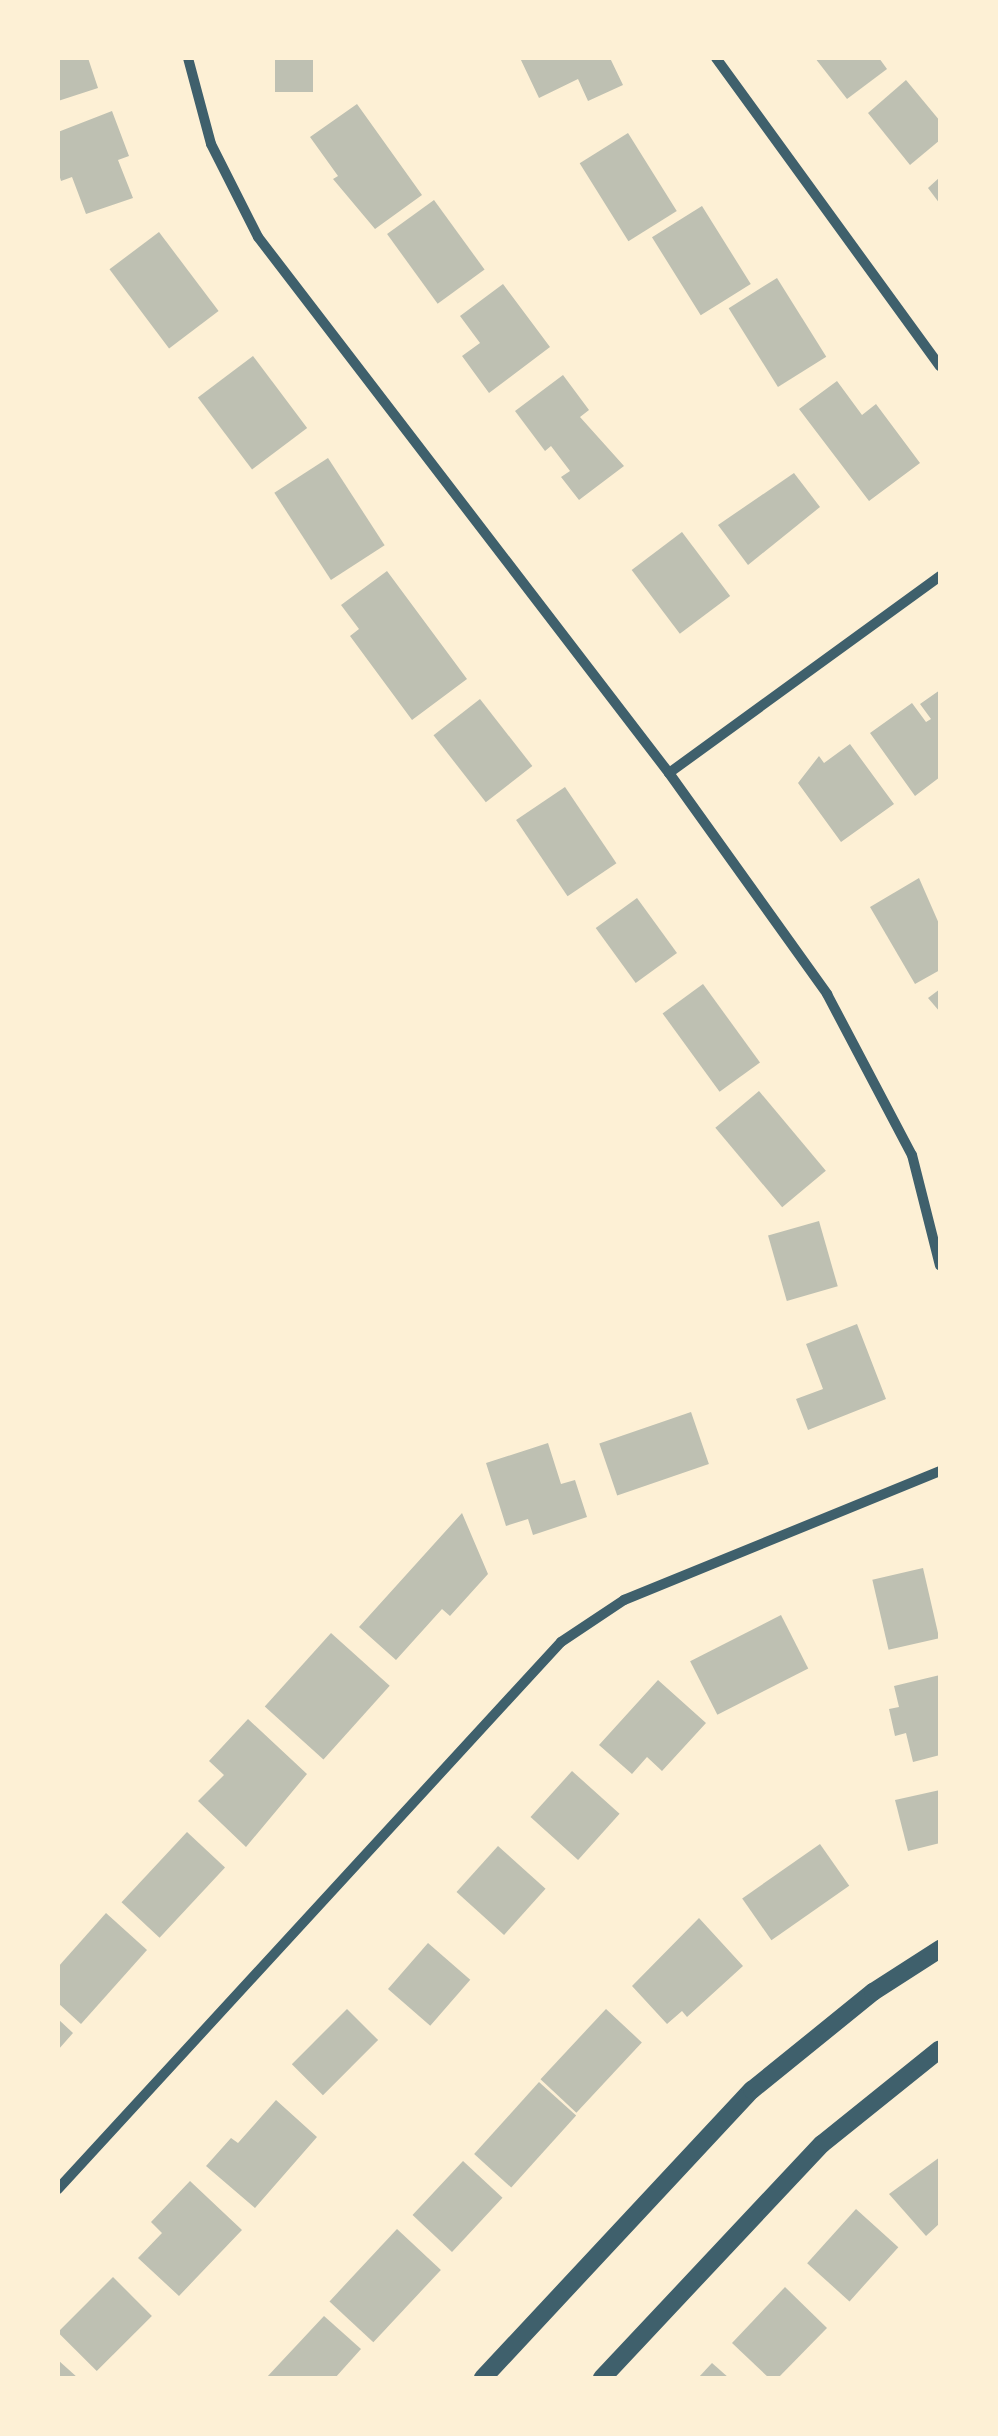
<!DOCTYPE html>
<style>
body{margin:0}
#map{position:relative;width:998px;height:2436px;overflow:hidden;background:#fdf0d5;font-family:"PT Sans",sans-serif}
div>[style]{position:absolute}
.building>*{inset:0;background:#bec0b2;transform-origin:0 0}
.minor>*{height:10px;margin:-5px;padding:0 5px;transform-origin:5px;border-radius:5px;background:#3f606c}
.tertiary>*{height:18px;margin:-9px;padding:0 9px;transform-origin:9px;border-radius:9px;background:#3f606c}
span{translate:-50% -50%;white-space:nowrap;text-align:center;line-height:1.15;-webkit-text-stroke:10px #fdf0d5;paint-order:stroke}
.frame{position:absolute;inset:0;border:60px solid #fdf0d5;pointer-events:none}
</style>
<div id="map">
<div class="building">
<i style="clip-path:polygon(58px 58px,88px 58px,98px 88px,58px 101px)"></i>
<i style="left:275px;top:58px;width:38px;height:34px"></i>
<i style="clip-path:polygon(520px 58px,610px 58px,623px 85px,588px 101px,578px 79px,539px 98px)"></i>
<i style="clip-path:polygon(815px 58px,879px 58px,887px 69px,847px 99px)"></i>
<i style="clip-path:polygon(906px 80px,940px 121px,940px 140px,910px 165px,868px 113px)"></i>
<i style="clip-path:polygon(357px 104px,422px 195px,375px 229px,333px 179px,338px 176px,310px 137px)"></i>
<i style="clip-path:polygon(112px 111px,129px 156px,118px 160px,133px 198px,86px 214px,72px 177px,61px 181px,58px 171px,58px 132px)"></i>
<i style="left:628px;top:133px;width:92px;height:57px;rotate:58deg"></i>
<i style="clip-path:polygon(940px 177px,940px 204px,928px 188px)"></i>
<i style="left:434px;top:200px;width:86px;height:58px;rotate:54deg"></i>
<i style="left:702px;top:206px;width:92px;height:59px;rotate:58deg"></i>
<i style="left:159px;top:232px;width:99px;height:62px;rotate:53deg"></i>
<i style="left:777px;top:278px;width:93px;height:57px;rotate:58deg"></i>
<i style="clip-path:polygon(503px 284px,550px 347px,489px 393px,462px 356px,480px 343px,460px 316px)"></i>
<i style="left:253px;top:356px;width:90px;height:69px;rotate:53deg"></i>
<i style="clip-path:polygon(563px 375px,589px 410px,580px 417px,624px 466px,579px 500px,561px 477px,570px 471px,551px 446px,545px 451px,515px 411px)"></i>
<i style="clip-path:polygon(837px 381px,862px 415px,876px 404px,920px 463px,869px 501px,799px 409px)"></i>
<i style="left:328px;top:458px;width:104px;height:64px;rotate:57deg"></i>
<i style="clip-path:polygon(794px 473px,820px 507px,748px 565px,718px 525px)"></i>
<i style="left:682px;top:532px;width:80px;height:63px;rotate:53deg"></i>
<i style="clip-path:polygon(387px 571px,467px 679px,412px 720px,350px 636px,359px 629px,341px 605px)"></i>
<i style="clip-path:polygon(940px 690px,940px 777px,915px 796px,870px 733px,912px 703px,926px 722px,931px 719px,920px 704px)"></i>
<i style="left:480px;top:699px;width:85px;height:59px;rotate:52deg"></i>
<i style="clip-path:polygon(850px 744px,894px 804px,841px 842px,798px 783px,819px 756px,824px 763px)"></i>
<i style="left:565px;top:787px;width:92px;height:59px;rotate:56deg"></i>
<i style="clip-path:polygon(919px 878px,940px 926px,940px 970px,915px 984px,870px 907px)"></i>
<i style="left:637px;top:898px;width:68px;height:51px;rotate:54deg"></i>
<i style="left:703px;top:984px;width:97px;height:50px;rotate:54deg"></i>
<i style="clip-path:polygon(940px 989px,940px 1012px,928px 998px)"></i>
<i style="left:759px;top:1091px;width:104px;height:57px;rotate:50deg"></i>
<i style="left:819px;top:1221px;width:68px;height:53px;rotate:74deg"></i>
<i style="clip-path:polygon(857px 1324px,886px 1399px,808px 1430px,796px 1399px,823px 1389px,806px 1344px)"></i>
<i style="left:691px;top:1412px;width:55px;height:97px;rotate:71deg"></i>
<i style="clip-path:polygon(548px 1443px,561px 1484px,575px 1480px,587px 1517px,533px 1535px,528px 1519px,506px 1526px,486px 1463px)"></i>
<i style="clip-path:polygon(462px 1513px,488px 1574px,450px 1616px,442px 1609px,396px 1660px,359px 1627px)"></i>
<i style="left:923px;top:1568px;width:72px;height:52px;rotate:77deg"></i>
<i style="left:781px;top:1615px;width:60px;height:102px;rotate:63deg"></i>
<i style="left:331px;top:1633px;width:79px;height:99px;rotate:42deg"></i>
<i style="clip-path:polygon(940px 1675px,940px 1755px,913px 1762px,906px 1733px,895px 1736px,889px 1709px,899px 1707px,894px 1686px)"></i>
<i style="clip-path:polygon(658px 1680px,706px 1723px,662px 1771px,647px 1757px,632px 1774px,599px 1745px)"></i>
<i style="clip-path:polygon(248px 1719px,307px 1774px,246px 1847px,198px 1801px,224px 1775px,209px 1761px)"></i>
<i style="left:572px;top:1771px;width:64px;height:62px;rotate:42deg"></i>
<i style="clip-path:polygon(940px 1790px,940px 1843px,908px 1851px,895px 1800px)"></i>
<i style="left:187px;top:1832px;width:52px;height:96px;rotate:43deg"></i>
<i style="left:820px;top:1844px;width:51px;height:95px;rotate:55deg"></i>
<i style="left:498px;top:1846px;width:64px;height:62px;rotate:42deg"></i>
<i style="clip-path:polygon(106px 1913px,147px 1950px,81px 2024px,58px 2003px,58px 1967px)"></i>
<i style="clip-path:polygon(699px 1918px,743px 1966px,687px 2017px,682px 2011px,667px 2024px,632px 1986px)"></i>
<i style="left:428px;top:1943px;width:56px;height:61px;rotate:41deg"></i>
<i style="left:347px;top:2009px;width:44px;height:78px;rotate:45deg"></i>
<i style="left:606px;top:2009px;width:49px;height:96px;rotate:43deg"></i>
<i style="clip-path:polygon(58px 2019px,73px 2033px,58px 2050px)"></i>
<i style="left:539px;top:2082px;width:50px;height:97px;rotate:42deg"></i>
<i style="clip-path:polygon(276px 2100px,317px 2137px,255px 2208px,206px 2166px,231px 2138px,238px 2143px)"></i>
<i style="clip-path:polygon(940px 2157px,940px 2223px,926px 2236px,889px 2194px)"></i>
<i style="left:463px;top:2161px;width:54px;height:74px;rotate:43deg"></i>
<i style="clip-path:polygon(190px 2181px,242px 2230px,179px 2296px,138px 2258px,162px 2233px,151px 2222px)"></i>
<i style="left:856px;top:2209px;width:57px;height:73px;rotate:42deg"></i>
<i style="left:397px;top:2229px;width:60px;height:99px;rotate:43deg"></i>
<i style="left:113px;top:2277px;width:55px;height:78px;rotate:45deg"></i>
<i style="clip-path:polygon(785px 2287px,827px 2328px,778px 2378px,769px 2378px,732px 2343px)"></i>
<i style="clip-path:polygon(324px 2316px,361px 2349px,335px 2378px,266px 2378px)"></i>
<i style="clip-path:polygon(58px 2360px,78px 2378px,58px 2378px)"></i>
<i style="clip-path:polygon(712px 2363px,729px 2378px,698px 2378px)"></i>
</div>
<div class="minor">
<i style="left:188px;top:58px;width:89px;rotate:75deg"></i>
<i style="left:211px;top:144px;width:104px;rotate:63.2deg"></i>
<i style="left:258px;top:237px;width:675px;rotate:52.52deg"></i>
<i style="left:669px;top:773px;width:272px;rotate:54.4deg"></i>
<i style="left:827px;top:994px;width:182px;rotate:62.2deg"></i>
<i style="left:912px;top:1155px;width:114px;rotate:75.8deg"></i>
<i style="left:716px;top:58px;width:381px;rotate:54deg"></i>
<i style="left:669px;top:773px;width:335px;rotate:-36deg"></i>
<i style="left:58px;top:2189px;width:743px;rotate:-47.4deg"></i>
<i style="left:561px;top:1642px;width:76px;rotate:-33.7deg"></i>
<i style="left:624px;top:1600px;width:341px;rotate:-22.2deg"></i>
</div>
<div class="tertiary">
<i style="left:483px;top:2378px;width:394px;rotate:-47deg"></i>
<i style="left:752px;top:2090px;width:156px;rotate:-39deg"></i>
<i style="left:873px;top:1992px;width:80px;rotate:-32.7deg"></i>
<i style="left:602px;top:2378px;width:321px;rotate:-46.8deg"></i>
<i style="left:822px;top:2144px;width:151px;rotate:-38.8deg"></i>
</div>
<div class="frame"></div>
</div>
